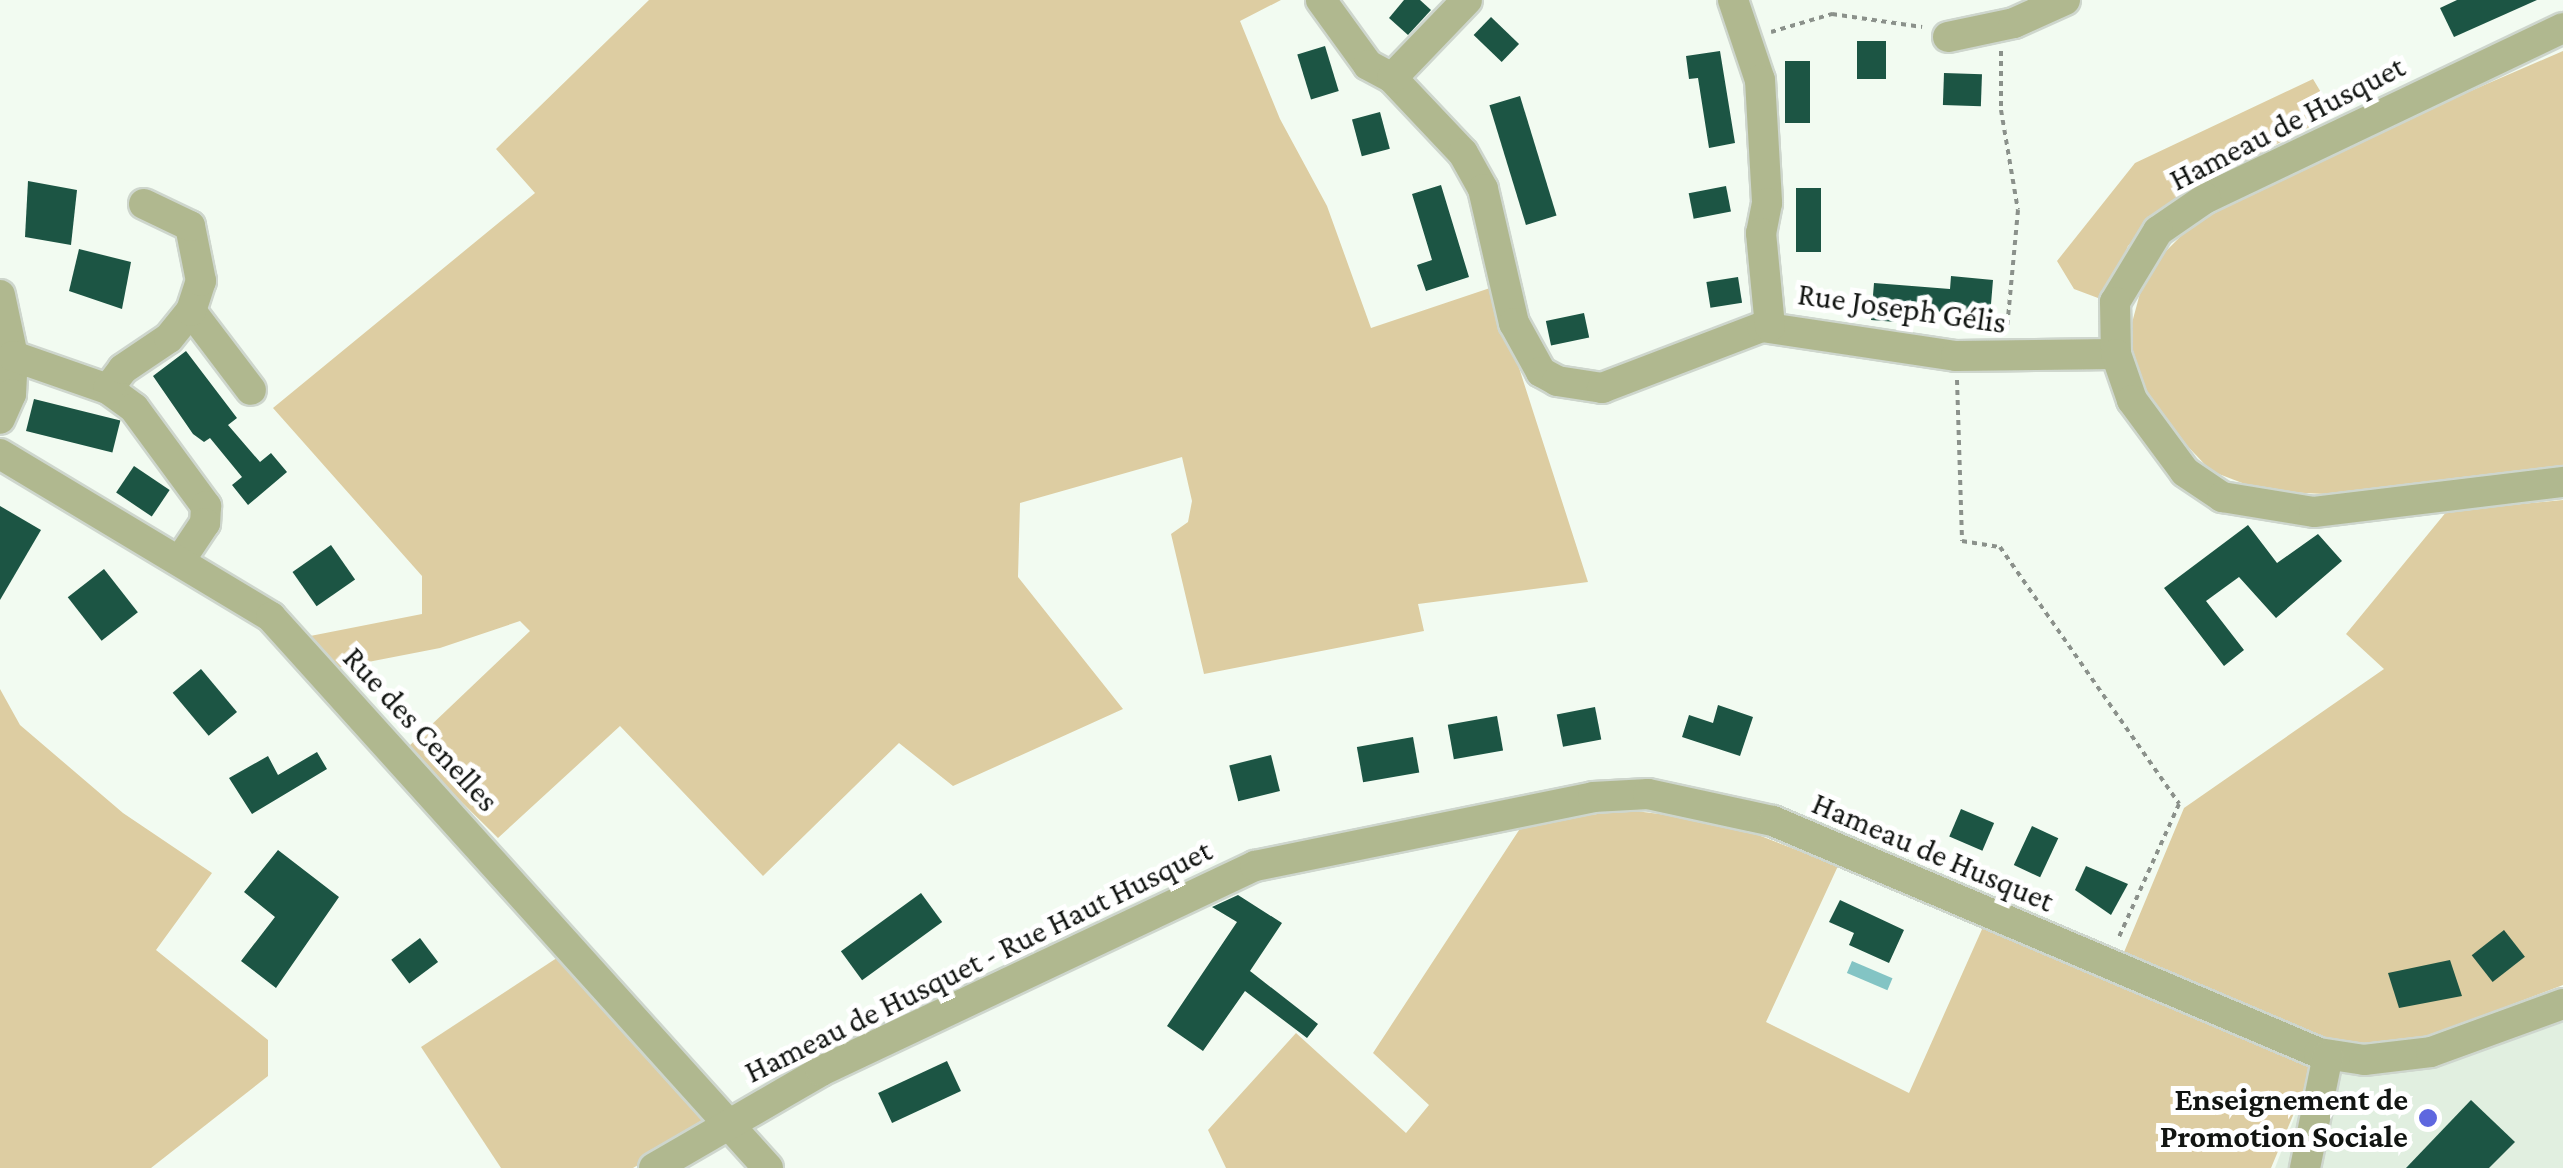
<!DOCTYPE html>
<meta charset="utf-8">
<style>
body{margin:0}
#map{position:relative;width:2563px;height:1168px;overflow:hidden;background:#f2fbf1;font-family:"Crimson Pro",serif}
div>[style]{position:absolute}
.built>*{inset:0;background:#e1efe0}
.green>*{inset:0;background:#ddcda2}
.water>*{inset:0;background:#83c4c4;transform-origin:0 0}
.building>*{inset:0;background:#1c5544;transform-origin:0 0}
.path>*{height:4px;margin-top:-2px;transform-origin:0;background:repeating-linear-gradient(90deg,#8b918b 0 5px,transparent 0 10px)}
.roads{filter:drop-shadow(2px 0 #ced6cd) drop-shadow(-2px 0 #ced6cd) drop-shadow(0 2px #ced6cd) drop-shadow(0 -2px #ced6cd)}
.minor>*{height:30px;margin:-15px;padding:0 15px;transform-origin:15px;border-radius:15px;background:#b0b88f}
.dots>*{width:28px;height:28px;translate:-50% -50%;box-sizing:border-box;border:5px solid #fff;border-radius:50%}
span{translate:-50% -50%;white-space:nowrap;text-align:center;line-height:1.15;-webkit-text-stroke:10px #fff;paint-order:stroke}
.street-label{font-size:32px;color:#121512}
.poi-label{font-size:32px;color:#121512;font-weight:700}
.right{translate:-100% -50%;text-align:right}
</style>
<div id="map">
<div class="built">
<i style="clip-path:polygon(2563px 1017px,2563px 1168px,2275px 1168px,2315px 1063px)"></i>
</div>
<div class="green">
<i style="clip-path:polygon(649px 0,1281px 0,1240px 21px,1280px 119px,1327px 206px,1371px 328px,1493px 287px,1588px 582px,1418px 604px,1424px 631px,1204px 674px,1171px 534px,1188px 522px,1192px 501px,1182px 457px,1020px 503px,1018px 577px,1123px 709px,953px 786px,899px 743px,763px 876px,620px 726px,498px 838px,407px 748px,530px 631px,520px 621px,440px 648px,332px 669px,300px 638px,422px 614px,422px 576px,273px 408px,535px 193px,496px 149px)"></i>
<i style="clip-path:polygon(2563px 51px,2563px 467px,2345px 495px,2263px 491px,2211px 471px,2161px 418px,2138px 378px,2129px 334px,2146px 271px,2193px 224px,2256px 184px)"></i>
<i style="clip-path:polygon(2313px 79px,2334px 114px,2177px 197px,2128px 246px,2106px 301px,2074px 289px,2057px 261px,2135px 163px)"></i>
<i style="clip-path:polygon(2563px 500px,2563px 985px,2398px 1048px,2324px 1042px,2122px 957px,2184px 808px,2384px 669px,2346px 634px,2447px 511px)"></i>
<i style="clip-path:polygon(0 689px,20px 725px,123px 813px,212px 873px,156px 950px,268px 1040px,268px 1076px,151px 1168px,0 1168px)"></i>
<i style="clip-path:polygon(1627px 810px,1725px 822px,1838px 866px,1766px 1022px,1909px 1093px,1983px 927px,2315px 1063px,2271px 1168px,1226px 1168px,1208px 1130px,1296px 1033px,1406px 1133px,1429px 1105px,1373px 1053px,1523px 824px)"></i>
<i style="clip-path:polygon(572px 948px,709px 1124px,633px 1168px,501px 1168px,421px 1047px)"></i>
</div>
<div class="water">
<i style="left:1852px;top:961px;width:44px;height:13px;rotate:23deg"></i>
</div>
<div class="building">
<i style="clip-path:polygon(1404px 0,1420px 0,1431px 10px,1408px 35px,1389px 18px)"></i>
<i style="clip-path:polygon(2457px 0,2537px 0,2454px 37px,2440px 8px)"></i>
<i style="left:1491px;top:17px;width:39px;height:25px;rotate:44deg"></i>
<i style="left:1857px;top:41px;width:29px;height:38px"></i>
<i style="left:1325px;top:46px;width:47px;height:29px;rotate:73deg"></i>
<i style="clip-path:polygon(1720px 51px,1735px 143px,1709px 148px,1698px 78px,1689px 79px,1686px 56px)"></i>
<i style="left:1785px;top:61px;width:25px;height:62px"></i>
<i style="left:1944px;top:73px;width:38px;height:32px;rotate:2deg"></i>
<i style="left:1520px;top:96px;width:125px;height:32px;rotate:73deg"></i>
<i style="left:1380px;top:112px;width:38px;height:29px;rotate:75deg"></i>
<i style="clip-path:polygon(28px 181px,77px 190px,71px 245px,25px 237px)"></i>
<i style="clip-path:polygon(1441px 185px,1469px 277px,1426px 291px,1417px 265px,1432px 260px,1412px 194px)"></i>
<i style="left:1726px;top:186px;width:26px;height:38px;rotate:79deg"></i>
<i style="left:1796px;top:188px;width:25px;height:64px"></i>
<i style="clip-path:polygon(79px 249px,131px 262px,122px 309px,69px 291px)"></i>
<i style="clip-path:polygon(1951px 276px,1993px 280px,1990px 316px,1922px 310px,1921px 324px,1871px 320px,1874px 283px,1950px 289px)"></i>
<i style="left:1738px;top:277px;width:26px;height:32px;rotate:81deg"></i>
<i style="left:1584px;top:313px;width:25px;height:39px;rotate:78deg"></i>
<i style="clip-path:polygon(186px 351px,237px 418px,228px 425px,260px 462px,271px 453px,287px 472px,248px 505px,232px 485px,242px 477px,210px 438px,204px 442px,193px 434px,153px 376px)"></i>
<i style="left:34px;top:399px;width:89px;height:33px;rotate:14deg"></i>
<i style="left:134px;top:466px;width:43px;height:32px;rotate:34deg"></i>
<i style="clip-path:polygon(0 506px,41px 530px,0 600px)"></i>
<i style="clip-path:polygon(2248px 525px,2277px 563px,2318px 534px,2342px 561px,2276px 618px,2239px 577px,2206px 601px,2244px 650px,2224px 666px,2164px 588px)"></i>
<i style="left:331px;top:545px;width:42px;height:47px;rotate:55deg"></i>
<i style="left:104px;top:569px;width:55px;height:46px;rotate:52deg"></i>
<i style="left:201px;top:669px;width:56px;height:37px;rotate:50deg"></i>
<i style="clip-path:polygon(1718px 705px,1753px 717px,1740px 756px,1682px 737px,1689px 715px,1713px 723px)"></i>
<i style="left:1595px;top:707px;width:33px;height:39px;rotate:79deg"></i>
<i style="left:1497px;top:716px;width:35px;height:50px;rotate:80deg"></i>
<i style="left:1413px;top:737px;width:36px;height:57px;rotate:80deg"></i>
<i style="clip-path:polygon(317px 752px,327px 769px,252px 814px,229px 778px,268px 756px,278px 775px)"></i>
<i style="left:1271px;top:755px;width:37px;height:43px;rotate:76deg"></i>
<i style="left:1961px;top:809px;width:36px;height:30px;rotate:23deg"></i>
<i style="left:2032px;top:826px;width:29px;height:43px;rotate:25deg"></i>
<i style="clip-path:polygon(278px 850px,339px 897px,276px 988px,241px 961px,275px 917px,244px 892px)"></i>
<i style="clip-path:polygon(2086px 866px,2128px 884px,2111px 915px,2075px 890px)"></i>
<i style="left:921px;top:893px;width:36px;height:99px;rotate:54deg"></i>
<i style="clip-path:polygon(1238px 895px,1282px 923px,1250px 971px,1318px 1024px,1307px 1038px,1245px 991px,1203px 1051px,1167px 1026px,1237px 922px,1212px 907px)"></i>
<i style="clip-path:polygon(1840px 900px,1904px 930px,1889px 963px,1849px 945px,1854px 933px,1829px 922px)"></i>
<i style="left:2504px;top:930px;width:34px;height:41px;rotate:52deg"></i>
<i style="left:420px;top:938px;width:30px;height:36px;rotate:53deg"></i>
<i style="clip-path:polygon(2450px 960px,2462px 996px,2399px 1008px,2388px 973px)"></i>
<i style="left:947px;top:1061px;width:33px;height:76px;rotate:65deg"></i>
<i style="clip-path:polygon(2471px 1100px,2515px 1142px,2489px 1168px,2406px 1168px)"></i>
</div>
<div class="path">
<i style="left:1771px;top:32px;width:64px;rotate:-16.4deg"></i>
<i style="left:1832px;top:14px;width:91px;rotate:8.2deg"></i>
<i style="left:2001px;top:51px;width:59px;rotate:90deg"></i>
<i style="left:2001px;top:110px;width:101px;rotate:80.4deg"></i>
<i style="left:2018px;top:210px;width:120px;rotate:95.3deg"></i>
<i style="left:1957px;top:380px;width:161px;rotate:88.2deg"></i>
<i style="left:1962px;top:541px;width:38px;rotate:9deg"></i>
<i style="left:2000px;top:547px;width:313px;rotate:55.1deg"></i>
<i style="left:2179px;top:804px;width:148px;rotate:114.3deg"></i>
</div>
<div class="roads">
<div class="minor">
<i style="left:1321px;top:0;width:80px;rotate:54.1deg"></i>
<i style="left:1368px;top:65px;width:27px;rotate:28deg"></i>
<i style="left:1392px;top:78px;width:103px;rotate:46.6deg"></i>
<i style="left:1463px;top:153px;width:41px;rotate:60.9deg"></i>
<i style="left:1483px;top:189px;width:138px;rotate:77deg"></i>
<i style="left:1514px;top:323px;width:56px;rotate:61.1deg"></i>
<i style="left:1541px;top:372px;width:18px;rotate:29deg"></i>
<i style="left:1557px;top:381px;width:46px;rotate:8.8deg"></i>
<i style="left:1602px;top:388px;width:171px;rotate:-20.9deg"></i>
<i style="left:1762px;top:327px;width:196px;rotate:8.5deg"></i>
<i style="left:1956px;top:356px;width:160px;rotate:-0.7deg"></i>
<i style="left:1733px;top:0;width:84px;rotate:71.4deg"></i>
<i style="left:1760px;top:80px;width:123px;rotate:86.7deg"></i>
<i style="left:1767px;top:203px;width:31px;rotate:101deg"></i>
<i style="left:1761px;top:233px;width:94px;rotate:84.5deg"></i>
<i style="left:2563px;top:28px;width:395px;rotate:154.5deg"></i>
<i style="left:2206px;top:198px;width:58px;rotate:145.5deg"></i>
<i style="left:2158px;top:231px;width:83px;rotate:121.2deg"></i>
<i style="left:2115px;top:302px;width:52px;rotate:88.9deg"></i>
<i style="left:2116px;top:354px;width:49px;rotate:70.8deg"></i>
<i style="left:2132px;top:400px;width:89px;rotate:53.6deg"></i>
<i style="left:2185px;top:472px;width:45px;rotate:34deg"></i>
<i style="left:2222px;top:497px;width:93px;rotate:9.3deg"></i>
<i style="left:2314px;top:512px;width:251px;rotate:-6.9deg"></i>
<i style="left:1948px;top:37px;width:67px;rotate:-12deg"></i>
<i style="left:2014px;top:23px;width:56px;rotate:-24.3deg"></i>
<i style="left:1392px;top:78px;width:108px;rotate:-46.1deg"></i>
<i style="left:0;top:295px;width:62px;rotate:78deg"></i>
<i style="left:13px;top:356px;width:38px;rotate:93deg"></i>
<i style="left:11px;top:394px;width:27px;rotate:114deg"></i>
<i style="left:191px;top:311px;width:99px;rotate:52.8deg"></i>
<i style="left:13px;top:356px;width:101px;rotate:19.2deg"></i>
<i style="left:108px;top:389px;width:32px;rotate:36deg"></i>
<i style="left:134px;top:408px;width:122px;rotate:53.7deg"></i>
<i style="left:206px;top:506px;width:17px;rotate:93deg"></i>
<i style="left:205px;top:523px;width:43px;rotate:123.7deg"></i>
<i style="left:108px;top:389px;width:25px;rotate:-53deg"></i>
<i style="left:123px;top:369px;width:55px;rotate:-34deg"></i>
<i style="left:169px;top:338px;width:35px;rotate:-51deg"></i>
<i style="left:191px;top:311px;width:32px;rotate:-72deg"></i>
<i style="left:201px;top:281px;width:56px;rotate:-101.3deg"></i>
<i style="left:190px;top:226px;width:51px;rotate:-154.4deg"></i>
<i style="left:0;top:454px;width:316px;rotate:31deg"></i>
<i style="left:271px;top:617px;width:742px;rotate:47.95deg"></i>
<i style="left:654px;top:1168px;width:193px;rotate:-30.1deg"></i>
<i style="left:821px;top:1071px;width:480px;rotate:-25.3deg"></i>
<i style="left:1255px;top:866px;width:345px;rotate:-11.5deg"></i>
<i style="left:1593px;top:797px;width:55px;rotate:-3.1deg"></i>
<i style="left:1648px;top:794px;width:128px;rotate:12.2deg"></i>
<i style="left:1773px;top:821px;width:593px;rotate:23.02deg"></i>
<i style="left:2319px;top:1053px;width:46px;rotate:8.8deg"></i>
<i style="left:2364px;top:1060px;width:67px;rotate:-6.8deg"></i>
<i style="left:2431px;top:1052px;width:140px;rotate:-20deg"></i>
<i style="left:2305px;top:1168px;width:115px;rotate:-78.5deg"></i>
</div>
</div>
<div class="dots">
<i style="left:2428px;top:1118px;background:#5e67df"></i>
</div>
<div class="street-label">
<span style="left:2287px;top:123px;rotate:-27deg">Hameau de Husquet</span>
<span style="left:1902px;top:308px;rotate:8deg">Rue Joseph Gélis</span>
<span style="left:421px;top:729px;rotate:47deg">Rue des Cenelles</span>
<span style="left:1933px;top:852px;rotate:23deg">Hameau de Husquet</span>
<span style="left:978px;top:961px;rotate:-26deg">Hameau de Husquet - Rue Haut Husquet</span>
</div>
<div class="poi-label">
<span class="right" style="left:2408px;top:1118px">Enseignement de<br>Promotion Sociale</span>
</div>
</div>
